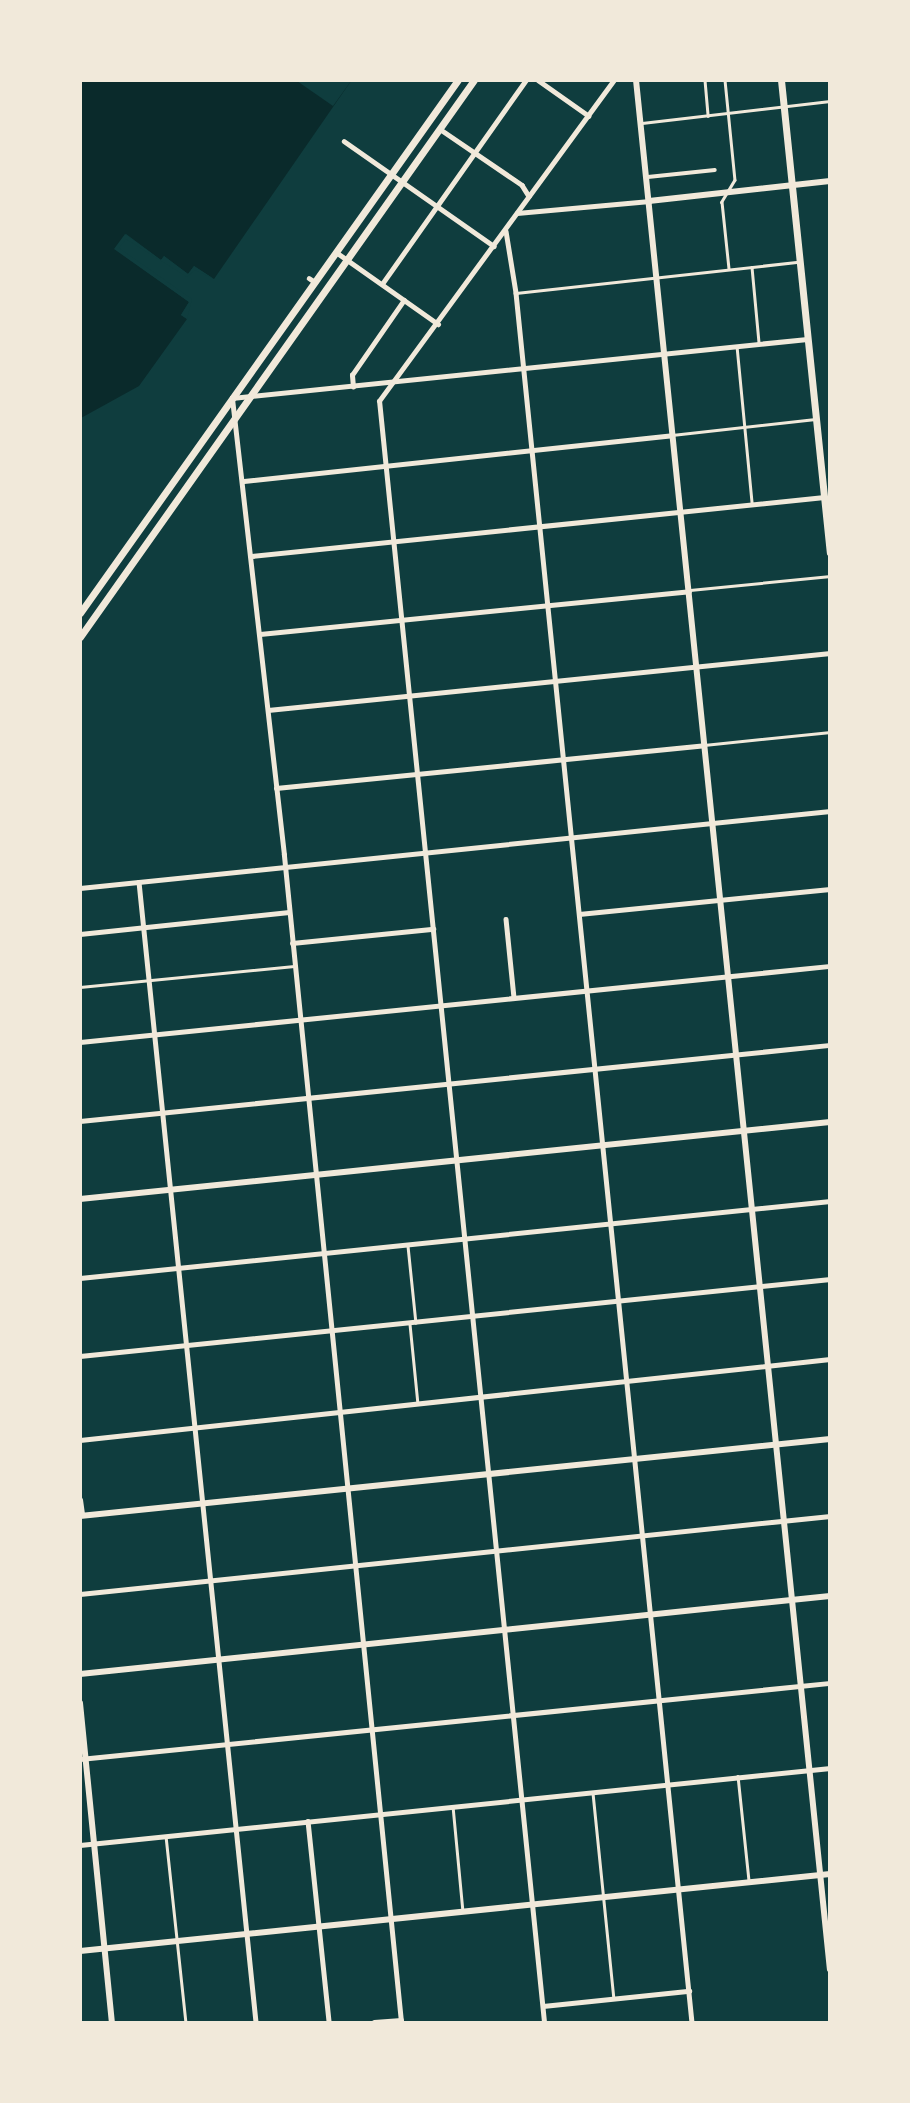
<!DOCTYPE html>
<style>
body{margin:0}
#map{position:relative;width:910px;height:2103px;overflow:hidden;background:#0f3d3e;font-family:Mulish,sans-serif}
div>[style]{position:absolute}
.water>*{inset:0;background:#0a2a2b}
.pier>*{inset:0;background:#0f3d3e}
.service>*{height:2.5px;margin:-1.25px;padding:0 1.25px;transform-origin:1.25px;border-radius:1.25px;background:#f1e9da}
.pedestrian>*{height:3.5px;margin:-1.75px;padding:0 1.75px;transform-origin:1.75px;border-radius:1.75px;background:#f1e9da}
.minor>*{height:4.5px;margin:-2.25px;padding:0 2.25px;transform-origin:2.25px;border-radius:2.25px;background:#f1e9da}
.tertiary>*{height:6px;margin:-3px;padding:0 3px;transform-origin:3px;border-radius:3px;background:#f1e9da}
.primary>*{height:7px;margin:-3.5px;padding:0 3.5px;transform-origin:3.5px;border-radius:3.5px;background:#f1e9da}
span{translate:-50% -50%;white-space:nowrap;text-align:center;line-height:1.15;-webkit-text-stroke:7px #f1e9da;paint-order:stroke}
.frame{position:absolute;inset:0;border:82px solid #f1e9da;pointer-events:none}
</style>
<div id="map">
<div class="water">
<i style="clip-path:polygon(81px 81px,351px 81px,214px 279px,194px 266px,188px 274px,164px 256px,161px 260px,126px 234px,115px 249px,189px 302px,181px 315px,187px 319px,139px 386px,81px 418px)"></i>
</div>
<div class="pier">
<i style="clip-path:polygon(297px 81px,351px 81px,333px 106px)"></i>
<i style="clip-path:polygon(125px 234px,161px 260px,164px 256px,188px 274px,194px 266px,214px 279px,195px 270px,187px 277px,126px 239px,119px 248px,192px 299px,187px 319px,181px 315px,189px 302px,114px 249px)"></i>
</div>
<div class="service">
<i style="left:705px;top:80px;width:36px;rotate:85deg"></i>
<i style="left:725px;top:80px;width:100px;rotate:84.3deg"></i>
<i style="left:735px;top:180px;width:26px;rotate:121deg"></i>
<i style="left:722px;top:202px;width:67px;rotate:84deg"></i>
<i style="left:642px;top:123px;width:189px;rotate:-6.7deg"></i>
<i style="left:752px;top:267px;width:76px;rotate:84.7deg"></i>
<i style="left:516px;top:293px;width:284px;rotate:-6.3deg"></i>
<i style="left:737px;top:346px;width:158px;rotate:84.5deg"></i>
<i style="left:672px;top:435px;width:144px;rotate:-6.4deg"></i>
<i style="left:690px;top:590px;width:141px;rotate:-5.7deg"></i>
<i style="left:704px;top:745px;width:127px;rotate:-5.9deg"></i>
<i style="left:80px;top:987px;width:215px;rotate:-5.6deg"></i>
<i style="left:408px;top:1246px;width:77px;rotate:84.1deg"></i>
<i style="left:410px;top:1324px;width:80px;rotate:84.3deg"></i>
<i style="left:738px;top:1776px;width:106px;rotate:84deg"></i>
<i style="left:593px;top:1793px;width:207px;rotate:84.2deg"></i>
<i style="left:453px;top:1806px;width:105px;rotate:84.6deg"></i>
<i style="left:166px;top:1836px;width:187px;rotate:83.9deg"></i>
</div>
<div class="pedestrian">
<i style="left:648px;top:177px;width:67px;rotate:-6deg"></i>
</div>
<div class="minor">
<i style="left:538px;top:80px;width:62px;rotate:35.2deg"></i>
<i style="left:440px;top:129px;width:99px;rotate:34.3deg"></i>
<i style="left:522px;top:185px;width:13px;rotate:58deg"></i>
<i style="left:344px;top:141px;width:183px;rotate:35deg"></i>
<i style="left:517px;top:213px;width:133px;rotate:-5.2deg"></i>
<i style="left:506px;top:231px;width:63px;rotate:80.8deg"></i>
<i style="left:516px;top:293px;width:1738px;rotate:84.19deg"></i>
<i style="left:336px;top:252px;width:125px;rotate:35.2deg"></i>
<i style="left:309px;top:278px;width:7px;rotate:34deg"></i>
<i style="left:382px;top:284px;width:250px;rotate:-54.8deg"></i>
<i style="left:353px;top:387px;width:12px;rotate:-95deg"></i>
<i style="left:352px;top:375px;width:91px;rotate:-55.3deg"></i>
<i style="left:244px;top:481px;width:430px;rotate:-6.1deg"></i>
<i style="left:252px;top:556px;width:575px;rotate:-5.89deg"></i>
<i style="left:260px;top:634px;width:431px;rotate:-5.7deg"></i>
<i style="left:268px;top:710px;width:565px;rotate:-5.79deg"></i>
<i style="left:276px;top:788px;width:430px;rotate:-5.7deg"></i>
<i style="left:139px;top:882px;width:1146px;rotate:84.14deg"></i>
<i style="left:80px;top:888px;width:754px;rotate:-5.86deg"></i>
<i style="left:579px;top:914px;width:252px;rotate:-5.7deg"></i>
<i style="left:506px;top:919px;width:79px;rotate:84.2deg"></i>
<i style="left:80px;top:934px;width:210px;rotate:-6deg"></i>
<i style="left:292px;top:943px;width:142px;rotate:-5.7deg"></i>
<i style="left:80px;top:1042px;width:754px;rotate:-5.79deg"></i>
<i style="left:80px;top:1121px;width:754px;rotate:-5.79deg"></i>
<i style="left:80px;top:1278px;width:754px;rotate:-5.86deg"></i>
<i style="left:80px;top:1356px;width:754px;rotate:-5.86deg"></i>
<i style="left:80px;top:1440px;width:754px;rotate:-6.16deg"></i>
<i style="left:80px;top:1594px;width:754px;rotate:-5.94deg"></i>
<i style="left:80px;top:1759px;width:754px;rotate:-5.79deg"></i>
<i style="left:308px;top:1821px;width:202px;rotate:84deg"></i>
<i style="left:80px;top:1845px;width:754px;rotate:-5.86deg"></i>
<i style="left:543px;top:2006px;width:147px;rotate:-5.9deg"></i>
<i style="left:374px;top:2022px;width:27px;rotate:-4deg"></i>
<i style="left:401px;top:2022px;width:1173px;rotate:-95.73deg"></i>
<i style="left:284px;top:855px;width:460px;rotate:-96.5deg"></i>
<i style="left:232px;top:398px;width:578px;rotate:-5.86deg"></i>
<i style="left:544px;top:2022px;width:1629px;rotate:-95.81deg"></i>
<i style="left:379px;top:401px;width:398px;rotate:-53.8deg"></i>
</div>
<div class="tertiary">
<i style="left:636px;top:80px;width:1899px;rotate:84.14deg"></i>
<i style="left:649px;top:201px;width:182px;rotate:-6.3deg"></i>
<i style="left:80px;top:1199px;width:754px;rotate:-5.86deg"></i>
<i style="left:80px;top:1500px;width:15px;rotate:82deg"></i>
<i style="left:80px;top:1516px;width:754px;rotate:-5.86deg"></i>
<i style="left:80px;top:1674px;width:754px;rotate:-5.94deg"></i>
<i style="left:80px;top:1703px;width:321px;rotate:84.3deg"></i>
<i style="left:80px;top:1951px;width:754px;rotate:-5.86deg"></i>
</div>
<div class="primary">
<i style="left:781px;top:80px;width:475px;rotate:84.1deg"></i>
<i style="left:80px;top:613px;width:653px;rotate:-54.66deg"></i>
<i style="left:80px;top:637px;width:682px;rotate:-54.73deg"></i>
</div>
<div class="frame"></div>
</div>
